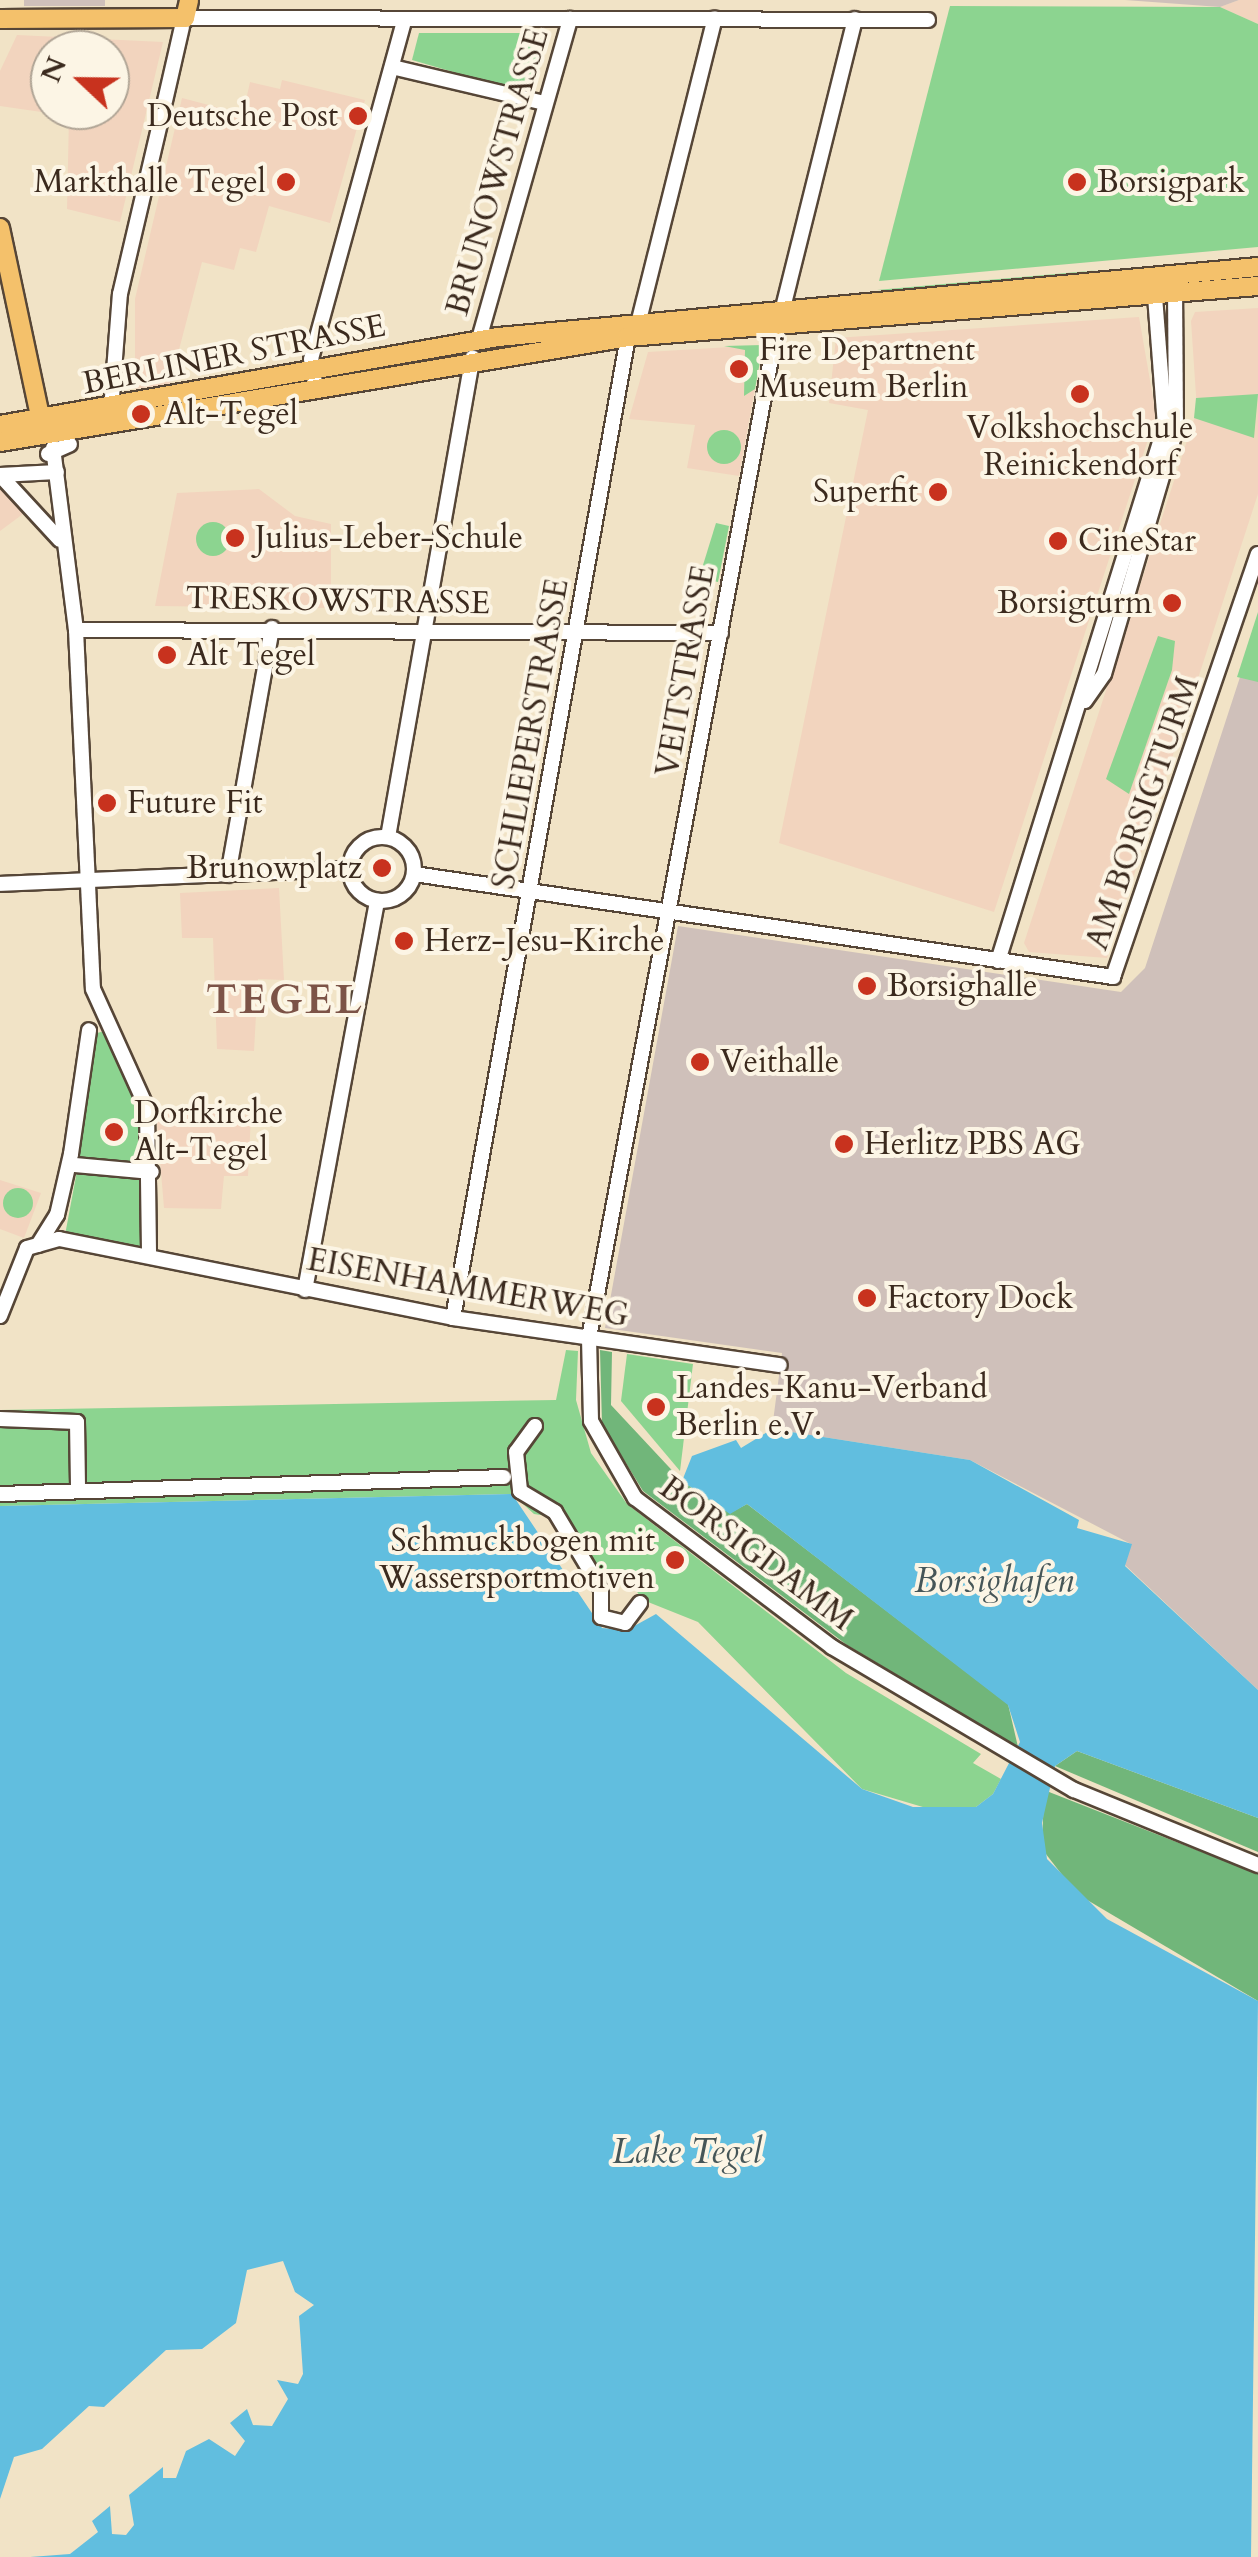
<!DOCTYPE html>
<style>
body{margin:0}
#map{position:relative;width:1258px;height:2557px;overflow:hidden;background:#f1e3c6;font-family:Cardo,serif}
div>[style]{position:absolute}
.built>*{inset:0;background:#f2d4be}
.industrial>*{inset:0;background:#cfc0ba;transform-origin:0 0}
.green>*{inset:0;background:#8cd490}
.round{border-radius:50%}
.forest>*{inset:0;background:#71b67a}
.water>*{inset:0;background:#61bedf}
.roads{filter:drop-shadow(2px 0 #564637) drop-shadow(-2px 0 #564637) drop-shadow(0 2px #564637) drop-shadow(0 -2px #564637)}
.minor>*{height:14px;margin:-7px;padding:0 7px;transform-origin:7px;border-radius:7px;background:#fff}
.minor>.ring{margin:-7px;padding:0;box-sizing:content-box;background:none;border:14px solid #fff;border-radius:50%}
.major>*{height:18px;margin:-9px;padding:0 9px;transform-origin:9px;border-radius:9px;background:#f4c16b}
.dots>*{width:28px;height:28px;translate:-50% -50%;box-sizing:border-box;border:5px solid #fcf5e5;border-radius:50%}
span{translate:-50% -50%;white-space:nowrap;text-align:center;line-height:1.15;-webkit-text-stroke:8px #fcf5e5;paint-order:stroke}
.poi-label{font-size:32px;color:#3b2a1e}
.right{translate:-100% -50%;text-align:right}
.left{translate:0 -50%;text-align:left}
.street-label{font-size:32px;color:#3b2a1e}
.water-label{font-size:35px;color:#465658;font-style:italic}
.district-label{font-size:42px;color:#7c5347;font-weight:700;letter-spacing:2.5px}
.north{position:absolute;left:30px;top:30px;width:100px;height:100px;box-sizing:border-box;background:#fcf5e5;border:2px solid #afa495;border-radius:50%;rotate:292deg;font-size:28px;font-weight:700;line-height:40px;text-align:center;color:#3b2a1e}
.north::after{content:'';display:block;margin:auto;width:35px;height:45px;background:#c8321e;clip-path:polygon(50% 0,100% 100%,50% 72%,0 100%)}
</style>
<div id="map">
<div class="built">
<i style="clip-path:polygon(1239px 0,1258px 0,1258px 24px,1220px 7px)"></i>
<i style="clip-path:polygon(evenodd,17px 35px,163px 42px,120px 222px,67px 209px,69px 116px,0 106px,0 71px,17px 35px,50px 50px,110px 50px,110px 110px,50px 110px,50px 50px)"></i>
<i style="clip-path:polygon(282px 80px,365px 100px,330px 223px,269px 206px,256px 252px,240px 248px,234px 270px,202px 262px,170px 384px,135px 389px,135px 299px,182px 98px,243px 114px,250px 82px,280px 89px)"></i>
<i style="clip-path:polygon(1258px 308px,1258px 494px,1107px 958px,1029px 952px,1024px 943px,1197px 410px,1191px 321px,1195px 312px)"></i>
<i style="clip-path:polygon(1139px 317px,1156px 415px,994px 912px,779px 843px,868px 410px,829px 403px,836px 338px)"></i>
<i style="clip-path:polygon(763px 345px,739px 476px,687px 468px,695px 425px,629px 419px,648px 352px)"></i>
<i style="clip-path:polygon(0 481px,27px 511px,0 531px)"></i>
<i style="clip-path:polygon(259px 489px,295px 516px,331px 524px,331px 608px,155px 606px,177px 493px)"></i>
<i style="clip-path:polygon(279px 888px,284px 980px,258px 979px,254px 1051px,217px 1049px,213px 938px,182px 938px,180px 893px)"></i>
<i style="clip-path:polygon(174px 1107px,251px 1116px,248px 1176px,224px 1176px,221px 1209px,164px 1208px,156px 1112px)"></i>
<i style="clip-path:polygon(0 1180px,41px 1193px,24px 1238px,0 1229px)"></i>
</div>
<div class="industrial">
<i style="left:24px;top:0;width:81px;height:6px"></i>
<i style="clip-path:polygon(1125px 0,1239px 0,1220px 7px)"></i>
<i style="clip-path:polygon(1258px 622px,1258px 1690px,1125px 1565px,1131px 1544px,970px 1460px,772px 1429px,782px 1353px,605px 1328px,678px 926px,1121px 992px,1145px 968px)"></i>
</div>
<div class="green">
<i style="clip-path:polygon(950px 6px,1220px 7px,1258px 24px,1258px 247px,879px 281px)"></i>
<i style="clip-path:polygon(419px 33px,549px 33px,532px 95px,412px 60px)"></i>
<i style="clip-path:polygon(1100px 270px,914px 292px,877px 290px)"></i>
<i style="clip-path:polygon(763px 345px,755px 389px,744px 396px,745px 350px,724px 346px)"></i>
<i style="clip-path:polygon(1258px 394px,1254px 438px,1194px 418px,1196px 398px)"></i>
<i class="round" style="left:707px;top:430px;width:34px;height:34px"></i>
<i class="round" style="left:196px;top:522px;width:34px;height:34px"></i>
<i style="clip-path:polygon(716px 523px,729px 526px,718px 582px,699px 578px)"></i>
<i style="clip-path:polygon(1258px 612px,1258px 682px,1237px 677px)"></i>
<i style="clip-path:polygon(1158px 636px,1175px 641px,1172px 670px,1129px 794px,1106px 779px)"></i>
<i style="clip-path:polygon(109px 1030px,145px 1118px,146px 1166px,79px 1160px,97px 1033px)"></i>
<i style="clip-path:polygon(77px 1171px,148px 1180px,147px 1238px,138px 1248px,65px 1235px)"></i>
<i class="round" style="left:3px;top:1188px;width:30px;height:30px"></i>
<i style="clip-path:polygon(566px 1350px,578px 1351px,576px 1400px,591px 1453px,627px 1504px,846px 1673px,981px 1754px,973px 1763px,1001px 1779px,993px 1794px,976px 1807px,933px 1810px,862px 1789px,698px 1622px,643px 1600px,632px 1585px,607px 1586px,567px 1519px,534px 1514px,512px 1494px,0 1506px,0 1410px,556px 1400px)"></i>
<i style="clip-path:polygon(627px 1354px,693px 1364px,680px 1471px,621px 1401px)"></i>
</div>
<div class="forest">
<i style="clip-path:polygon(600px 1350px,612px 1352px,611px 1405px,682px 1481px,730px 1513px,747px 1504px,1008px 1704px,1018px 1747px,847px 1645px,643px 1491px,602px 1424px)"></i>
<i style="clip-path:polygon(1077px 1751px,1258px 1818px,1258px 1852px,1055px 1766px)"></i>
<i style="clip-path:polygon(1044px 1790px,1258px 1874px,1258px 2001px,1077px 1894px,1042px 1849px)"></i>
</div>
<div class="water">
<i style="clip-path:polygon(772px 1429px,970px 1460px,1079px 1520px,1077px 1528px,1132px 1544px,1125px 1566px,1258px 1690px,1258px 1818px,1077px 1751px,1055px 1766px,1042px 1823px,1047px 1859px,1107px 1919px,1258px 2001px,1251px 2557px,30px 2557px,70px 2554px,98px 2532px,92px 2521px,110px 2506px,112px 2534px,126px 2535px,134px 2525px,129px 2495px,163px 2467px,163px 2478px,176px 2478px,186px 2451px,209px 2439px,235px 2456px,245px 2441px,230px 2423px,247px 2409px,253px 2425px,272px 2426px,288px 2399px,277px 2380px,298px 2384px,303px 2374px,299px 2316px,314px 2305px,295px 2292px,283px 2261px,247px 2270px,236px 2323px,202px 2349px,166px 2350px,104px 2407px,89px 2406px,42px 2449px,14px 2457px,0 2499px,0 1506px,512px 1494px,602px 1628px,627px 1630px,656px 1614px,862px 1789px,913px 1807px,976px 1807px,993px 1794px,1020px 1742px,1008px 1705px,747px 1504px,730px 1514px,682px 1481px,692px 1456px,736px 1440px,741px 1448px)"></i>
</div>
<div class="roads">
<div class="minor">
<i style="left:185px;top:18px;width:743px;rotate:0.15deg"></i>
<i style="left:855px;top:19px;width:339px;rotate:104deg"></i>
<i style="left:773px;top:348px;width:1007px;rotate:100.53deg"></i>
<i style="left:589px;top:1338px;width:83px;rotate:88.6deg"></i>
<i style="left:591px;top:1421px;width:89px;rotate:60.3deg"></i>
<i style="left:635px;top:1498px;width:247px;rotate:37.1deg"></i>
<i style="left:832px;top:1647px;width:281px;rotate:30.6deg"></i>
<i style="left:1074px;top:1790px;width:199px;rotate:22.2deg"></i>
<i style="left:392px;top:67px;width:156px;rotate:13.3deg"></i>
<i style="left:165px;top:101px;width:76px;rotate:-77.1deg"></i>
<i style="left:639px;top:320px;width:311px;rotate:-75.9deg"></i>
<i style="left:479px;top:339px;width:333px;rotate:-74.1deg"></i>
<i style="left:316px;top:389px;width:30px;rotate:-99deg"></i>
<i style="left:311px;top:359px;width:351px;rotate:-74.6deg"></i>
<i style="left:112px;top:397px;width:103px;rotate:-85.6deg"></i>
<i style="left:120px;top:294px;width:184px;rotate:-76.8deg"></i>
<i style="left:53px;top:448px;width:183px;rotate:82.8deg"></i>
<i style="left:76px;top:630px;width:359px;rotate:87.3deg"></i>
<i style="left:93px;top:989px;width:131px;rotate:65.6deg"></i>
<i style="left:147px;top:1108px;width:148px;rotate:89.2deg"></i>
<i style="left:48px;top:454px;width:24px;rotate:-24deg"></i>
<i style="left:0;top:475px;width:88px;rotate:47.3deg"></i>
<i style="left:0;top:475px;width:57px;rotate:-3deg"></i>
<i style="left:76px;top:630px;width:645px;rotate:0.27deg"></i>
<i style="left:1085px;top:701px;width:33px;rotate:-55deg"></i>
<i style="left:1104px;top:674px;width:254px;rotate:-73.6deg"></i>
<i style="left:1176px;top:430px;width:145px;rotate:-90.4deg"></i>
<i class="ring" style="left:350px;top:837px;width:50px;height:50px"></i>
<i style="left:388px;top:837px;width:487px;rotate:-80deg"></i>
<i style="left:414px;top:874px;width:707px;rotate:8.38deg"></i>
<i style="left:1113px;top:977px;width:447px;rotate:-71.1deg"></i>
<i style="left:228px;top:875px;width:251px;rotate:-79.9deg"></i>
<i style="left:0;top:884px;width:350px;rotate:-2.5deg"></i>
<i style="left:998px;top:961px;width:560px;rotate:-72.66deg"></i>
<i style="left:1165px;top:426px;width:142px;rotate:-94.4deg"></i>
<i style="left:75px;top:1165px;width:77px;rotate:5.2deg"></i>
<i style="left:38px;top:1245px;width:36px;rotate:-58deg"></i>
<i style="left:57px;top:1215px;width:63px;rotate:-77.1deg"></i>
<i style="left:71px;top:1154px;width:125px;rotate:-81.7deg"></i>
<i style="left:305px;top:1290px;width:396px;rotate:-79.5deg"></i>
<i style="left:0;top:1316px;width:73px;rotate:-68.3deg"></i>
<i style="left:27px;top:1248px;width:33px;rotate:-16deg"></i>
<i style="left:59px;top:1239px;width:402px;rotate:11.3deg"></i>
<i style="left:453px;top:1318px;width:330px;rotate:8.2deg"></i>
<i style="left:453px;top:1318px;width:996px;rotate:-79.89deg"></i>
<i style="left:0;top:1419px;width:77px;rotate:2.2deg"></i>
<i style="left:77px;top:1422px;width:67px;rotate:89.1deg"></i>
<i style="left:535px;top:1426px;width:32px;rotate:126deg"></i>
<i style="left:516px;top:1452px;width:39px;rotate:84deg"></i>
<i style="left:520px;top:1491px;width:41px;rotate:31deg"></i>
<i style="left:555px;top:1512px;width:90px;rotate:59.1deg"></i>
<i style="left:601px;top:1589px;width:28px;rotate:90deg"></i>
<i style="left:601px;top:1617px;width:25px;rotate:14deg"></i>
<i style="left:625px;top:1623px;width:25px;rotate:-53deg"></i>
<i style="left:0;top:1494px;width:504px;rotate:-1.93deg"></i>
</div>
<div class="major">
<i style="left:0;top:19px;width:185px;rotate:-0.3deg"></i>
<i style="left:185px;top:18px;width:18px;rotate:-77deg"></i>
<i style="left:0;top:228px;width:207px;rotate:78deg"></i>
<i style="left:0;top:425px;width:506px;rotate:-10.02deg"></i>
<i style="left:498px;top:337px;width:763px;rotate:-5.26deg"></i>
<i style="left:0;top:442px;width:637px;rotate:-9.49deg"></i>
<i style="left:628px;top:337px;width:632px;rotate:-4.63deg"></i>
</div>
</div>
<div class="dots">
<i style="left:358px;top:116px;background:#c8321e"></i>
<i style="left:286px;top:182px;background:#c8321e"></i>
<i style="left:1077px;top:182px;background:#c8321e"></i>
<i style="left:739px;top:369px;background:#c8321e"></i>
<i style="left:1080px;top:394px;background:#c8321e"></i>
<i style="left:141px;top:414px;background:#c8321e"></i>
<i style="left:938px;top:492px;background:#c8321e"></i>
<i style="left:235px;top:538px;background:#c8321e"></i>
<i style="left:1058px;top:541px;background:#c8321e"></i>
<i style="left:1172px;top:603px;background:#c8321e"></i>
<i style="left:167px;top:655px;background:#c8321e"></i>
<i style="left:107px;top:803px;background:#c8321e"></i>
<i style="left:382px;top:868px;background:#c8321e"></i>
<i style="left:404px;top:941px;background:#c8321e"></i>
<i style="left:867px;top:986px;background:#c8321e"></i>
<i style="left:700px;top:1062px;background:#c8321e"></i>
<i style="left:114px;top:1132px;background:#c8321e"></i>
<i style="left:844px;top:1144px;background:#c8321e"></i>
<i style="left:867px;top:1298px;background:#c8321e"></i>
<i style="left:656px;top:1407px;background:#c8321e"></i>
<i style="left:675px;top:1560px;background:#c8321e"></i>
</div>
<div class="poi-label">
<span class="right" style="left:338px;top:116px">Deutsche Post</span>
<span class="right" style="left:266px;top:182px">Markthalle Tegel</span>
<span class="left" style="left:1097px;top:182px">Borsigpark</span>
<span class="left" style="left:759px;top:369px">Fire Departnent<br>Museum Berlin</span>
<span class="left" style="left:164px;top:414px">Alt-Tegel</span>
<span style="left:1080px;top:447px">Volkshochschule<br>Reinickendorf</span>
<span class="right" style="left:918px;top:492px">Superfit</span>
<span class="left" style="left:255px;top:538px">Julius-Leber-Schule</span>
<span class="left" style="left:1078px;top:541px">CineStar</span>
<span class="right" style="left:1152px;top:603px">Borsigturm</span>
<span class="left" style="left:187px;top:655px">Alt Tegel</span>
<span class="left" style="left:127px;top:803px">Future Fit</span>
<span class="right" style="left:362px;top:868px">Brunowplatz</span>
<span class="left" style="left:424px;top:941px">Herz-Jesu-Kirche</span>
<span class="left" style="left:887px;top:986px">Borsighalle</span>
<span class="left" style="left:720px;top:1062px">Veithalle</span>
<span class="left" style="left:134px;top:1132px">Dorfkirche<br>Alt-Tegel</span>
<span class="left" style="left:864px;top:1144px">Herlitz PBS AG</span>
<span class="left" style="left:887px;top:1298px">Factory Dock</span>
<span class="left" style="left:676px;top:1407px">Landes-Kanu-Verband<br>Berlin e.V.</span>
<span class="right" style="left:655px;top:1560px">Schmuckbogen mit<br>Wassersportmotiven</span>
</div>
<div class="street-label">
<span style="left:498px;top:172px;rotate:-74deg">BRUNOWSTRASSE</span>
<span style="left:234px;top:355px;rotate:-11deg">BERLINER STRASSE</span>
<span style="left:338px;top:601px;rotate:1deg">TRESKOWSTRASSE</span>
<span style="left:686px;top:671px;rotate:-80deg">VEITSTRASSE</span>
<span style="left:531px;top:734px;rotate:-80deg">SCHLIEPERSTRASSE</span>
<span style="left:1143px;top:813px;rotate:-71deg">AM BORSIGTURM</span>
<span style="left:468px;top:1288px;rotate:10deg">EISENHAMMERWEG</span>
<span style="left:756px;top:1554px;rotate:37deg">BORSIGDAMM</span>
</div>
<div class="water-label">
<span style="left:994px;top:1581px">Borsighafen</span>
<span style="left:687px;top:2152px">Lake Tegel</span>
</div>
<div class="district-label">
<span style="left:285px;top:1000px">TEGEL</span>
</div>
<div class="north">N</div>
</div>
